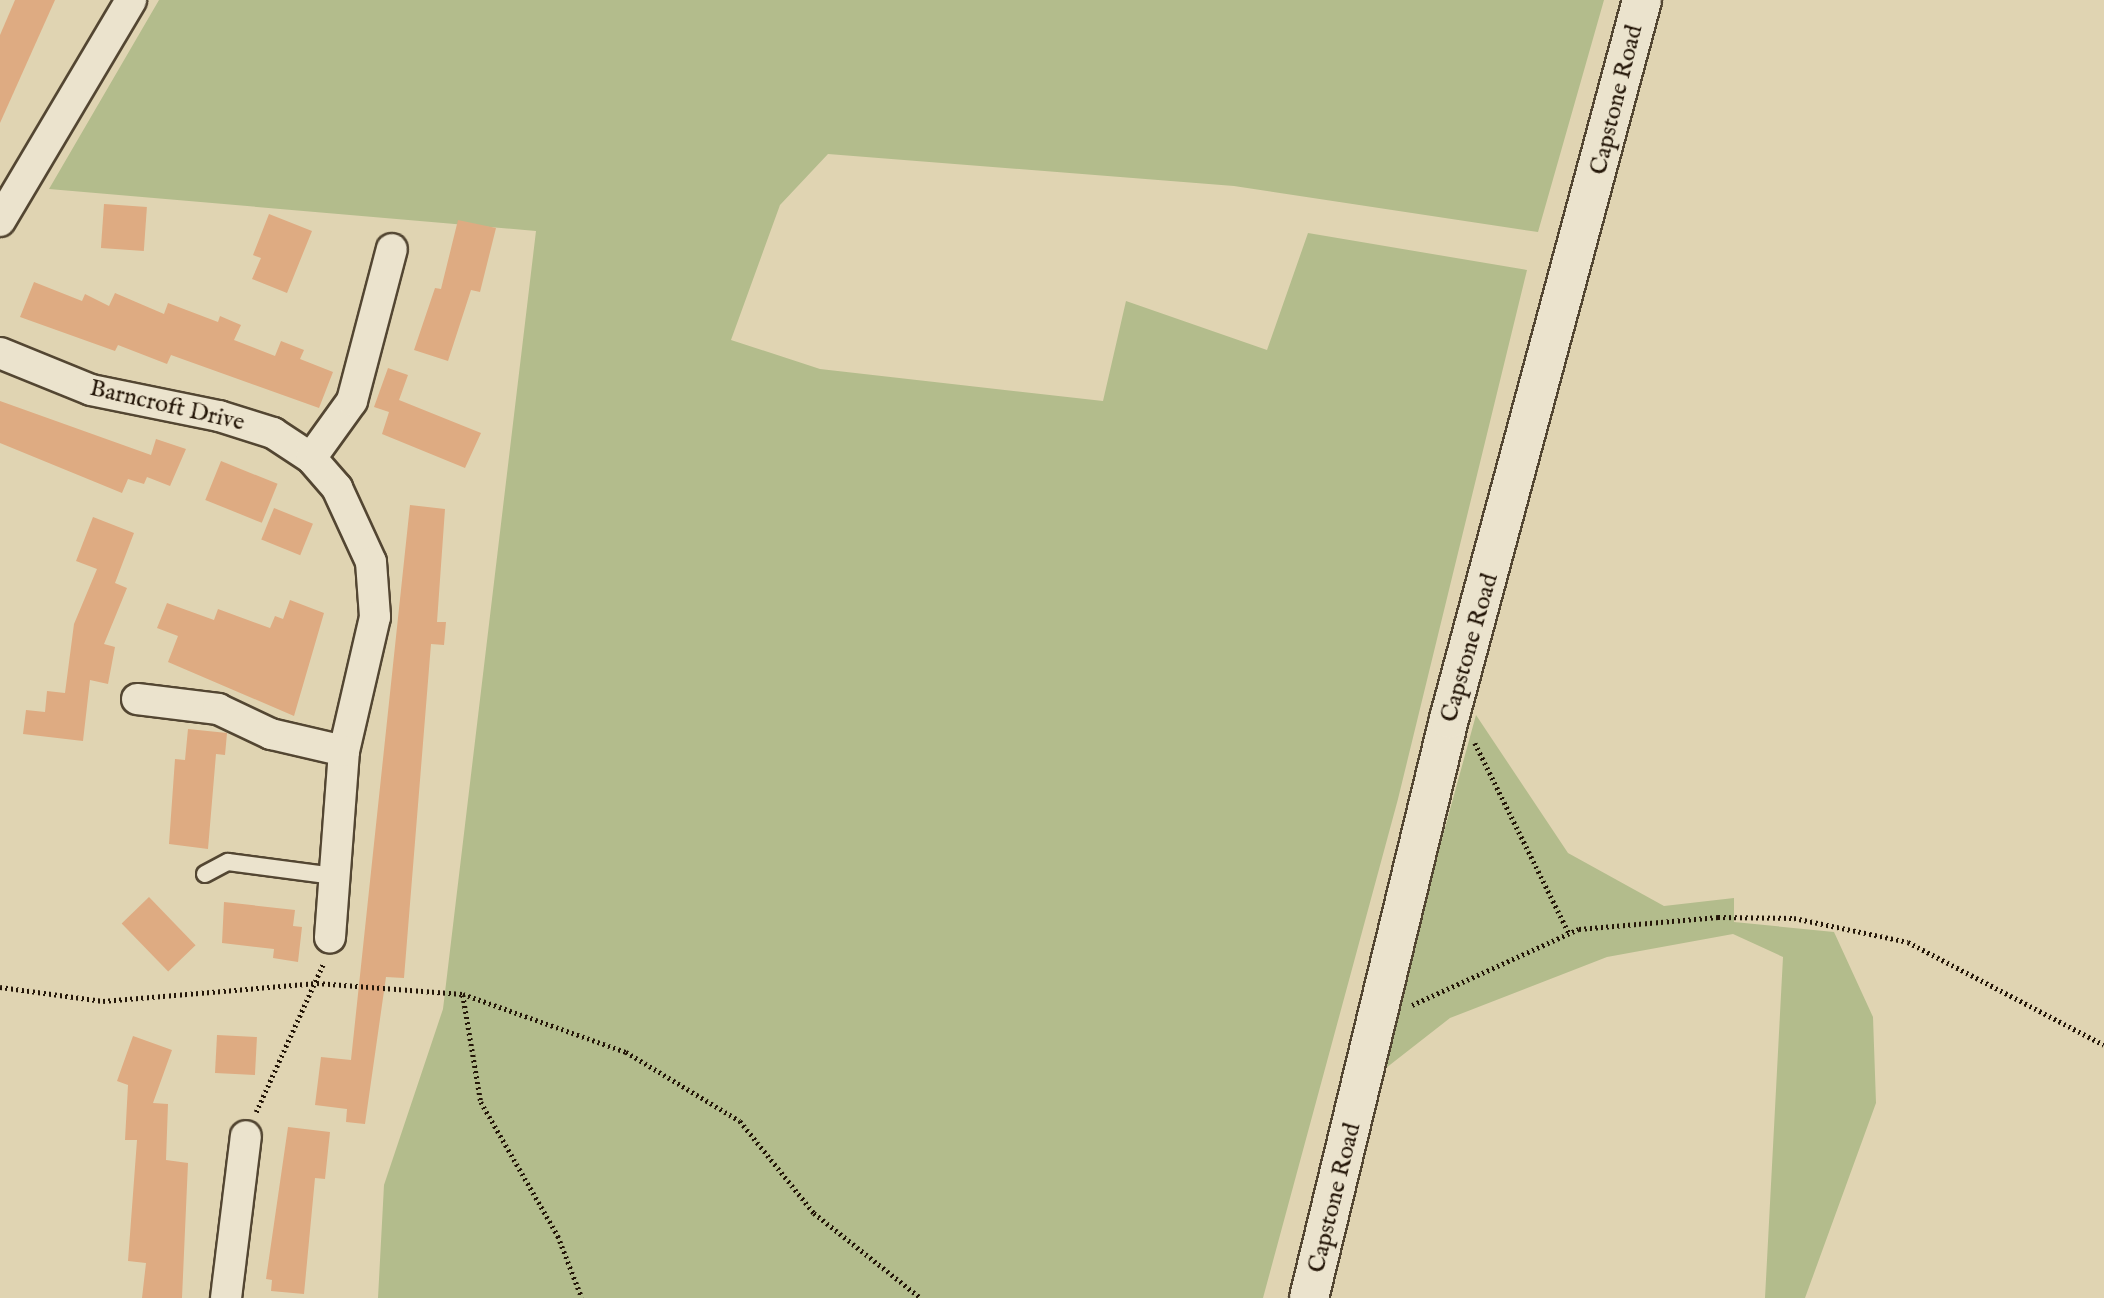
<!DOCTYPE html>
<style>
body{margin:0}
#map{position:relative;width:2104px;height:1298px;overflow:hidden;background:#e0d4b2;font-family:"IM FELL English",serif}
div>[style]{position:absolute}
.green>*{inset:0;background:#b3bc8c}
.building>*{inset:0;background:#deab82;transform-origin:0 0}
.path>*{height:4.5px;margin-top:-2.25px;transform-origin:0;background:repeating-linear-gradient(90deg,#241608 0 2px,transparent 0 5.5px)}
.roads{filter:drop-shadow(2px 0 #534632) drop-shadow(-2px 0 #534632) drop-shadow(0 2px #534632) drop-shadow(0 -2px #534632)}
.lane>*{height:16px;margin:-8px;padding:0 8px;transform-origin:8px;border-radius:8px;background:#ebe3cd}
.street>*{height:30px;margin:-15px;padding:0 15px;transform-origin:15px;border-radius:15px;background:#ebe3cd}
.secondary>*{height:38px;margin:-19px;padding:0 19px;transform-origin:19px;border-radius:19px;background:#ebe3cd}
span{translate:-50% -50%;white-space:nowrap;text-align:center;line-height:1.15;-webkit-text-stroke:5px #ebe3cd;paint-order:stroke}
.street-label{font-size:24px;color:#241608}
</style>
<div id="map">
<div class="green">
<i style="clip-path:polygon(159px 0,1604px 0,1538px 232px,1234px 186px,828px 154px,780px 205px,731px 340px,820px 369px,1103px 401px,1126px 301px,1267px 350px,1308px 233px,1527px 270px,1398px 799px,1263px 1298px,378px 1298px,384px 1185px,443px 1009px,536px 231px,49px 189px)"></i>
<i style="clip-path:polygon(1476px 715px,1568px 853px,1664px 906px,1734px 898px,1734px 922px,1834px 932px,1873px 1017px,1876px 1103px,1805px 1298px,1765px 1298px,1783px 957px,1733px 934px,1607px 957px,1450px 1018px,1377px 1075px)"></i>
</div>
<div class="building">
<i style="clip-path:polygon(15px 0,55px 0,0 123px,0 35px)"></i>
<i style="left:104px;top:204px;width:43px;height:44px;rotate:4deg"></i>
<i style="clip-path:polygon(269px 214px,312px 231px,287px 293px,252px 279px,261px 258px,253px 255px)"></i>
<i style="clip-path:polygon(458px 220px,496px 228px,480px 292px,471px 290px,448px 361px,414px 350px,435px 288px,441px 289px)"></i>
<i style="clip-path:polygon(34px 282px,82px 301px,85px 294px,109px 306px,115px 293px,164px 314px,168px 303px,218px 322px,220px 316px,241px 325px,234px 340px,275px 356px,281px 341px,304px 350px,300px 359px,333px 372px,319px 408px,171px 355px,167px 364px,118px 345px,115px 351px,20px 317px)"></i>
<i style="clip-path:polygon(388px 368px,408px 375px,399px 400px,481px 433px,465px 468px,382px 434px,389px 412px,374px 407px)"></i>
<i style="clip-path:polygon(0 401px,151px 455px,156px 439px,186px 449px,170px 486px,147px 477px,144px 484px,128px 479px,122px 493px,0 443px)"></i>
<i style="left:221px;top:461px;width:61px;height:42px;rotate:22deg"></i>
<i style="clip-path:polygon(410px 505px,445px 509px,437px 622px,446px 622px,444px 645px,431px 644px,404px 978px,386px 977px,365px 1124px,346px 1122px,347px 1109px,315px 1105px,321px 1057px,351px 1060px)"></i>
<i style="left:274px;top:508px;width:42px;height:34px;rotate:22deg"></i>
<i style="clip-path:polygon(93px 517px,134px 533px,115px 583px,127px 588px,104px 644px,115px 647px,108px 684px,90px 680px,83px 741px,23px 734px,26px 710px,45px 712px,47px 691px,65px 693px,74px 624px,97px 569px,76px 561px)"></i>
<i style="clip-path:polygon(290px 600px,324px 613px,294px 716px,168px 662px,178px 636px,157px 628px,167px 603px,214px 620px,218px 609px,270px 628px,275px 616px,283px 619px)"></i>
<i style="clip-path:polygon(188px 729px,227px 733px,225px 755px,216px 754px,208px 849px,169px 844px,175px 759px,185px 760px)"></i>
<i style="left:149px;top:897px;width:67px;height:38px;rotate:46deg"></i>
<i style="clip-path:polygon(224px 902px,295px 910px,293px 926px,302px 927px,298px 962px,273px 958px,274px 949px,222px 943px)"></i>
<i style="left:217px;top:1035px;width:40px;height:38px;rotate:3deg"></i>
<i style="clip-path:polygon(133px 1036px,172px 1050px,153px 1103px,168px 1104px,166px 1160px,188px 1163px,182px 1298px,142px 1298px,146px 1263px,128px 1261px,137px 1140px,125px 1140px,128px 1085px,117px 1081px)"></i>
<i style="clip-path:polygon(288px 1127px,330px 1132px,325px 1179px,315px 1178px,304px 1294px,271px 1291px,272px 1280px,266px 1279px)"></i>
</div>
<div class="path">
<i style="left:1475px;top:743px;width:212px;rotate:63.7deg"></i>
<i style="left:0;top:987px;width:104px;rotate:7.7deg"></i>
<i style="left:103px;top:1001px;width:215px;rotate:-4.8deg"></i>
<i style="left:317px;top:983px;width:146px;rotate:4.3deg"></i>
<i style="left:463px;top:994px;width:173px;rotate:19.6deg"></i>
<i style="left:626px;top:1052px;width:133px;rotate:31.2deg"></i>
<i style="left:740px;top:1121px;width:118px;rotate:51.2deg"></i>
<i style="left:814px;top:1213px;width:137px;rotate:38.5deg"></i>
<i style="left:463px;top:995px;width:109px;rotate:80.5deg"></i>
<i style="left:481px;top:1102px;width:155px;rotate:60.1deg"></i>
<i style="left:558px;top:1236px;width:66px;rotate:68.8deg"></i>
<i style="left:1412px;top:1005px;width:183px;rotate:-24.5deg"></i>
<i style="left:1579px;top:929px;width:140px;rotate:-4.9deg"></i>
<i style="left:1718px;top:917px;width:76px;rotate:0.8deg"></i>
<i style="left:1794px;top:918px;width:116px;rotate:11.9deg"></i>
<i style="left:1908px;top:942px;width:221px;rotate:27.7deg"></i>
<i style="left:256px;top:1112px;width:162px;rotate:-65.6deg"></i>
</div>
<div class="roads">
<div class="lane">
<i style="left:205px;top:874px;width:26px;rotate:-28deg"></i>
<i style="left:228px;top:862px;width:107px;rotate:7.5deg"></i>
</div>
<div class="street">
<i style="left:0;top:221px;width:257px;rotate:-59.3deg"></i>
<i style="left:0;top:353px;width:98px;rotate:22.1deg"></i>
<i style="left:91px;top:390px;width:131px;rotate:11.5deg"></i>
<i style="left:219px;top:416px;width:57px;rotate:17.5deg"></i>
<i style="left:273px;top:433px;width:45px;rotate:33.3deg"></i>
<i style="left:311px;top:458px;width:40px;rotate:49deg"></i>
<i style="left:337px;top:488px;width:81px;rotate:65.3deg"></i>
<i style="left:371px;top:562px;width:55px;rotate:85.8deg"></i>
<i style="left:375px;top:617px;width:138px;rotate:103deg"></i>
<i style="left:344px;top:751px;width:187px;rotate:94.3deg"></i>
<i style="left:311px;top:458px;width:70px;rotate:-54.3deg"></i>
<i style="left:352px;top:401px;width:157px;rotate:-75.3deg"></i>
<i style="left:137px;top:699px;width:82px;rotate:7deg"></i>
<i style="left:218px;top:709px;width:59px;rotate:25.3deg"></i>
<i style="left:271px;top:734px;width:75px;rotate:13.1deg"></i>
<i style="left:226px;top:1298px;width:163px;rotate:-83deg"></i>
</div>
<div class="secondary">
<i style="left:1309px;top:1298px;width:596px;rotate:-76.41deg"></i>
<i style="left:1449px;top:719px;width:744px;rotate:-74.97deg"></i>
</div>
</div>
<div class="street-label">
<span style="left:1617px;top:100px;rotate:-76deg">Capstone Road</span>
<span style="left:167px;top:406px;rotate:13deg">Barncroft Drive</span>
<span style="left:1470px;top:648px;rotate:-74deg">Capstone Road</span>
<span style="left:1335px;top:1198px;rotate:-76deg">Capstone Road</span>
</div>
</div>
